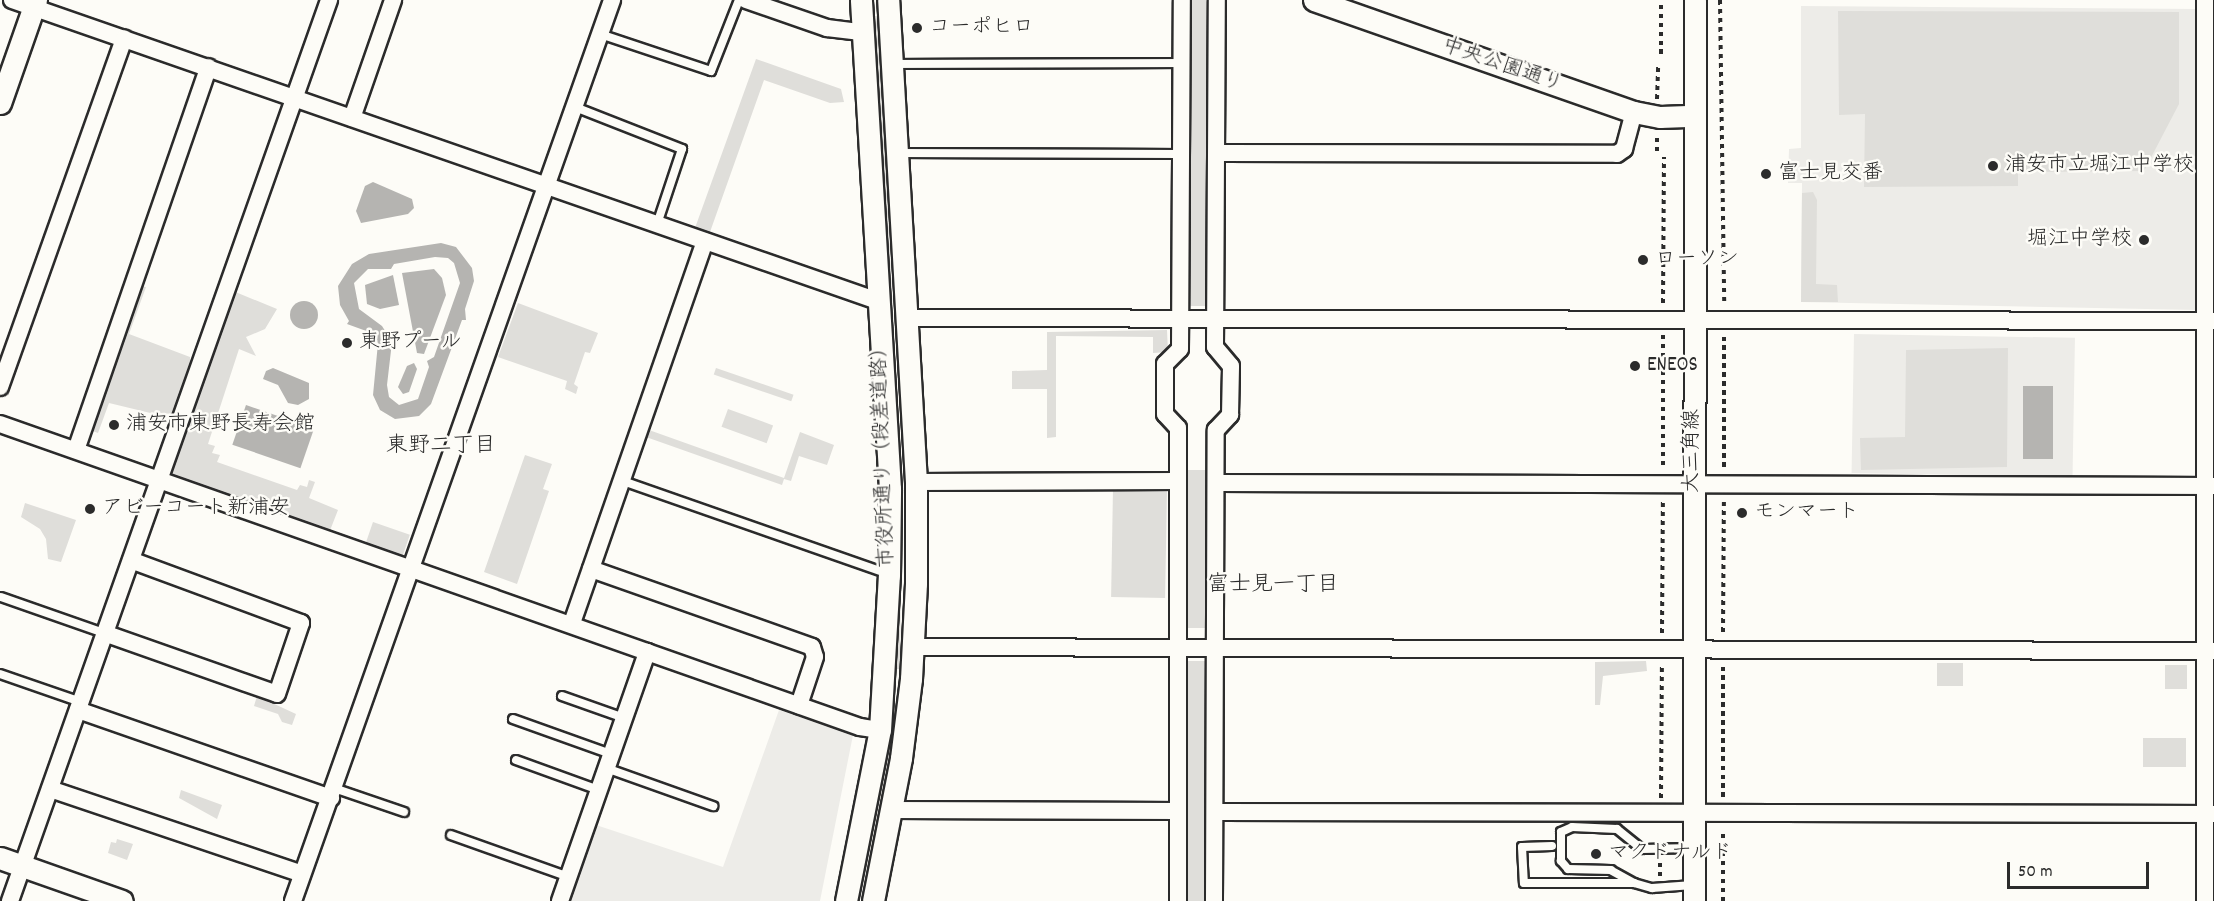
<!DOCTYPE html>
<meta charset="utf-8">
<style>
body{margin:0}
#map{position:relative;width:2214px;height:901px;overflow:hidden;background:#fdfcf7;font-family:Dekko,"Klee One",sans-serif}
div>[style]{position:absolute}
.built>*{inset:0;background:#edece8;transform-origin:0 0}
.green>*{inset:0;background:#dfdeda;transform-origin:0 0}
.water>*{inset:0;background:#b5b4b1;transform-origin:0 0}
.round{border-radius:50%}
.path>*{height:4px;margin-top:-2px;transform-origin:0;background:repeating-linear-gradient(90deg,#2b2b2b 0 4.5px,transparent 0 9px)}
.roads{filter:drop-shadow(2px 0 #2b2b2b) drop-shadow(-2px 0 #2b2b2b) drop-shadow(0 2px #2b2b2b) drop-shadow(0 -2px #2b2b2b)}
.service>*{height:8px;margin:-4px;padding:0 4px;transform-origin:4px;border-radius:4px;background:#fdfcf7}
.minor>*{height:16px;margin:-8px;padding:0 8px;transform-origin:8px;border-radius:8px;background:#fdfcf7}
.tertiary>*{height:21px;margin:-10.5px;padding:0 10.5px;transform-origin:10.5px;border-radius:10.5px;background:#fdfcf7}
.dots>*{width:16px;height:16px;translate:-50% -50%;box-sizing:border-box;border:3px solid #fdfcf7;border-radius:50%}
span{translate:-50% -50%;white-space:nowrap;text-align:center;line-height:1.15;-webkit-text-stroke:5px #fdfcf7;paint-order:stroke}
.poi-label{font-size:21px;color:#2b2b2b}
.left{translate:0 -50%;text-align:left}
.right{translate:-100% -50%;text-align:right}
.street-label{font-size:21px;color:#2b2b2b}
.neighbourhood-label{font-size:22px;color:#2b2b2b}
.scale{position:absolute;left:2007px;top:862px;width:142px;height:27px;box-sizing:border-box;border:3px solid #2b2b2b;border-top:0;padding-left:8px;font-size:18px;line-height:21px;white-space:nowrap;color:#2b2b2b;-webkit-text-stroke:4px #fdfcf7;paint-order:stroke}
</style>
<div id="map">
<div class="built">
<i style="clip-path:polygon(1801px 6px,2197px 9px,2197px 310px,1801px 302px,1802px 183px,1788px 183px,1789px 149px,1801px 148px)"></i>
<i style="left:1854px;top:334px;width:221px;height:139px;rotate:1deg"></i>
<i style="clip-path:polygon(779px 710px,853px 735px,820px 901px,567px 901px,593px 824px,723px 867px)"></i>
</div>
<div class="green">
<i style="left:1187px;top:0;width:24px;height:306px"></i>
<i style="clip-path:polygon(1838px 11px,2179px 12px,2179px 104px,2144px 171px,2018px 172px,2018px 186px,1864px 187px,1865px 114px,1839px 115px)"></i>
<i style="clip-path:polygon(874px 16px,878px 16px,902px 490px,900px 669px,893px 669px,870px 39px)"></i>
<i style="clip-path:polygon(756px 59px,841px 89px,844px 102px,830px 103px,764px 80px,710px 232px,695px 228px)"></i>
<i style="clip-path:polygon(1813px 192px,1817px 200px,1816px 284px,1837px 285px,1838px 302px,1801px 302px,1802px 193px)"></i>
<i style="clip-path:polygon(138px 286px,146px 287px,129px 334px,190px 357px,190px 362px,171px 418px,109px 403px,98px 433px,90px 430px)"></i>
<i style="clip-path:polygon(233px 291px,277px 309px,265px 329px,246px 337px,256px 356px,239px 349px,208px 444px,215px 446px,212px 453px,220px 455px,217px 462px,297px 490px,300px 485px,307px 487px,309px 480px,315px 482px,309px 498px,338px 510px,329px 533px,173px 476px,171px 468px)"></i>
<i style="clip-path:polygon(518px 303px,598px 333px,590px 353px,585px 352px,574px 384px,578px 387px,576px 394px,565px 389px,567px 381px,498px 357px)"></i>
<i style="clip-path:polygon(1167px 330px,1168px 352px,1153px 353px,1153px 337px,1056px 336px,1056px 437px,1047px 438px,1047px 389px,1012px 389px,1012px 371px,1047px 370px,1047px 332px)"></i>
<i style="clip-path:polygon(2008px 348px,2007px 467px,1861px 470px,1860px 438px,1905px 437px,1906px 350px)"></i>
<i style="left:716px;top:368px;width:82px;height:7px;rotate:19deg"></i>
<i style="left:728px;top:409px;width:48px;height:19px;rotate:20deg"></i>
<i style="clip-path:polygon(649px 430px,784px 478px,800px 432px,834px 445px,827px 465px,799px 456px,791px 481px,784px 479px,782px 485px,646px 437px)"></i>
<i style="clip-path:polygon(525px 455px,552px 464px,543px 489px,549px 491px,517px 584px,484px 572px)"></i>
<i style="left:1207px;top:470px;width:158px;height:20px;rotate:90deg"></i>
<i style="left:1167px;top:489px;width:109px;height:54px;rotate:91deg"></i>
<i style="clip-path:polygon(25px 503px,76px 520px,61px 562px,48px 559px,46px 539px,40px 529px,21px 517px)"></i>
<i style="left:373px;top:522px;width:39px;height:24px;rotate:19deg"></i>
<i style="left:1208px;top:661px;width:240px;height:24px;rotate:90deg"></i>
<i style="clip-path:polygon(1646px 661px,1647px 671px,1603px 676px,1600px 705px,1595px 705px,1595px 662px)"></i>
<i style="left:1937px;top:663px;width:26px;height:23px"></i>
<i style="left:2165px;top:665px;width:22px;height:24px"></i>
<i style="clip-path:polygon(257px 696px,296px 714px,292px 725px,282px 722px,278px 714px,254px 706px)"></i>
<i style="left:2186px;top:738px;width:29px;height:43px;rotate:90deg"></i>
<i style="clip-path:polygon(181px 790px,222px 805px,217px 819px,179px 798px)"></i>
<i style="clip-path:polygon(117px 839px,133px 844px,127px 860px,108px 853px,111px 842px,116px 843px)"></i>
</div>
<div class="water">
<i style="clip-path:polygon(373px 182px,412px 199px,414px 208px,408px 214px,361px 223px,356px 211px,365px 186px)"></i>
<i style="clip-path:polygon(evenodd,441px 243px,456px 247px,472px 268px,474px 281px,465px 309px,466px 320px,462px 320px,431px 404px,419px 416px,395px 419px,380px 410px,373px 395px,378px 343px,369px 332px,347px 324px,349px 321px,340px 305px,338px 286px,352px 264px,369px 254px,441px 243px,435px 257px,448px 258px,454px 263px,460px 283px,434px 357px,427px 361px,429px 367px,418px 399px,399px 405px,389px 397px,387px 385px,392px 342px,382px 326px,359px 309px,354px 283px,368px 269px,391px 269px,394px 264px,435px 257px)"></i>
<i style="clip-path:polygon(434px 269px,442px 278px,446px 295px,424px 354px,417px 353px,402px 273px)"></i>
<i style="clip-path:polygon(393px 275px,399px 305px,380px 309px,367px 304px,365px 285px)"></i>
<i class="round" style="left:290px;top:301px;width:28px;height:28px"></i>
<i style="clip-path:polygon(414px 363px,417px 369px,409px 392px,403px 394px,398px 387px,407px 366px)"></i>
<i style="clip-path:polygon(273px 368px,309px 383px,309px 399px,298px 405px,288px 403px,278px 385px,263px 379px,266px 371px)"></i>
<i style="left:2023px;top:386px;width:30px;height:73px"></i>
<i style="left:246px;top:405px;width:72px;height:42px;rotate:19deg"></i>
</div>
<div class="path">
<i style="left:1720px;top:0;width:305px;rotate:89.2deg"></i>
<i style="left:1661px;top:54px;width:54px;rotate:-90deg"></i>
<i style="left:1657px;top:99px;width:32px;rotate:-88deg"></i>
<i style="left:1657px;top:151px;width:17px;rotate:-90deg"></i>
<i style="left:1663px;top:303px;width:146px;rotate:-89.6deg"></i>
<i style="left:1663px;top:335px;width:133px;rotate:90deg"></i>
<i style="left:1724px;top:467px;width:130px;rotate:-90deg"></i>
<i style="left:1723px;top:632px;width:130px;rotate:-89.6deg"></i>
<i style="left:1662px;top:633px;width:133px;rotate:-89.6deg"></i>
<i style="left:1723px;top:797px;width:130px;rotate:-90deg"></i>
<i style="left:1661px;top:798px;width:133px;rotate:-89.6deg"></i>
<i style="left:1660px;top:876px;width:16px;rotate:-90deg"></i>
<i style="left:1723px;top:901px;width:72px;rotate:-90deg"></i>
</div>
<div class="roads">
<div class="service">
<i style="left:600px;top:34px;width:117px;rotate:18.4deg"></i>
<i style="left:711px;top:71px;width:76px;rotate:-68.5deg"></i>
<i style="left:892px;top:64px;width:290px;rotate:-0.2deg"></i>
<i style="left:575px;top:107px;width:115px;rotate:21.4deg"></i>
<i style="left:682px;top:149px;width:79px;rotate:108.4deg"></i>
<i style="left:897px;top:153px;width:284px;rotate:0.2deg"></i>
<i style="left:623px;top:481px;width:282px;rotate:19.3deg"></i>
<i style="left:1px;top:597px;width:109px;rotate:19.3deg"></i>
<i style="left:0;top:674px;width:86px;rotate:19.1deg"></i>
<i style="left:562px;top:696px;width:66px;rotate:19.5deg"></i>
<i style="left:513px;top:719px;width:104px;rotate:19.7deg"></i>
<i style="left:516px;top:760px;width:88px;rotate:19.9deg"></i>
<i style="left:606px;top:768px;width:114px;rotate:19.6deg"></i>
<i style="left:334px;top:788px;width:74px;rotate:18.9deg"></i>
<i style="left:451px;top:835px;width:125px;rotate:19.6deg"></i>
<i style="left:1552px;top:846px;width:30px;rotate:178deg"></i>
<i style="left:1522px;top:847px;width:36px;rotate:87deg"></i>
<i style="left:1524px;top:883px;width:110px"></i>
<i style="left:1634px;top:883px;width:19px;rotate:16deg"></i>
<i style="left:1652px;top:888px;width:41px;rotate:-4.2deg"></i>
<i style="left:1634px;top:883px;width:26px;rotate:-151deg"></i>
<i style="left:1611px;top:870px;width:43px;rotate:-178.7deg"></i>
<i style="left:1568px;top:869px;width:11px;rotate:-131deg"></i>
<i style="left:1561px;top:861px;width:29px;rotate:-90deg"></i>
<i style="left:1561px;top:832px;width:12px;rotate:-24deg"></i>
<i style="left:1572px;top:827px;width:45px;rotate:2.5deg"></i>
<i style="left:1617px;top:829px;width:32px;rotate:39deg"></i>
<i style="left:1642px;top:849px;width:52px;rotate:-1.1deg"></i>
</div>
<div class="minor">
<i style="left:12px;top:0;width:917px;rotate:19.17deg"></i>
<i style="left:746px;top:0;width:86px;rotate:19.1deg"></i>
<i style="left:827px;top:28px;width:34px;rotate:7deg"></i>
<i style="left:352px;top:118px;width:125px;rotate:-70.8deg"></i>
<i style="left:1217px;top:153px;width:400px;rotate:0.1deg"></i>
<i style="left:1617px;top:154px;width:9px;rotate:-36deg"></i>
<i style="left:1624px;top:149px;width:38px;rotate:-75deg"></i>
<i style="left:906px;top:318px;width:1308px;rotate:0.13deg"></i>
<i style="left:0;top:387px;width:370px;rotate:-70.4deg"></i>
<i style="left:0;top:424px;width:912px;rotate:19.41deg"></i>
<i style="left:860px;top:727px;width:20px;rotate:9deg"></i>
<i style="left:76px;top:450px;width:405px;rotate:-70.9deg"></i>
<i style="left:916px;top:482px;width:262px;rotate:-0.2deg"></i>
<i style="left:1216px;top:483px;width:998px;rotate:0.17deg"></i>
<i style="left:591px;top:569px;width:234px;rotate:19.4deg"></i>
<i style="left:812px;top:647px;width:10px;rotate:73deg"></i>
<i style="left:815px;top:657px;width:51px;rotate:108.4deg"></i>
<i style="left:572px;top:623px;width:404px;rotate:-70.8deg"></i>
<i style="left:104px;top:633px;width:183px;rotate:19.4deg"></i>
<i style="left:277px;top:694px;width:75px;rotate:-71.3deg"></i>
<i style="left:301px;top:623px;width:181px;rotate:-159.7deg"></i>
<i style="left:914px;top:647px;width:1300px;rotate:0.18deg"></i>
<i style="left:78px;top:710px;width:268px;rotate:19.2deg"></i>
<i style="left:50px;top:789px;width:266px;rotate:18.6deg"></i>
<i style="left:893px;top:810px;width:285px;rotate:0.2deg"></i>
<i style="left:1215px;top:812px;width:999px;rotate:0.11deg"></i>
<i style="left:10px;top:901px;width:956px;rotate:-70.5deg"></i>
<i style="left:293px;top:901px;width:956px;rotate:-70.5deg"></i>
<i style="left:560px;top:901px;width:264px;rotate:-70.7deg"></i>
<i style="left:1178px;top:901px;width:473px;rotate:-90deg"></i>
<i style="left:1178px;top:428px;width:19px;rotate:-133deg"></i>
<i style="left:1165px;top:414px;width:50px;rotate:-90deg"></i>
<i style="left:1165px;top:364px;width:21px;rotate:-45deg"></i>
<i style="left:1180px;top:349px;width:349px;rotate:-89.7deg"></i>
<i style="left:1214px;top:901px;width:471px;rotate:-89.8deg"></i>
<i style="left:1216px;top:430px;width:21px;rotate:-47deg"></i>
<i style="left:1230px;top:415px;width:49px;rotate:-88.8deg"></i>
<i style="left:1231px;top:366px;width:25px;rotate:-130deg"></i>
<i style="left:1215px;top:347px;width:347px;rotate:-89.7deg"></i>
<i style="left:2205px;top:901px;width:901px;rotate:-90deg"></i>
</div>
<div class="tertiary">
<i style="left:1314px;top:0;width:339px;rotate:19.3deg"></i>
<i style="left:1634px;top:112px;width:26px;rotate:11deg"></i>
<i style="left:1660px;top:117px;width:34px;rotate:-2deg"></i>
<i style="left:0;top:103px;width:109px;rotate:-70.7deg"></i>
<i style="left:0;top:858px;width:129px;rotate:19.4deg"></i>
<i style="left:846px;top:901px;width:174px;rotate:-78.8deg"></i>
<i style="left:880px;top:730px;width:155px;rotate:-86.7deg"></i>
<i style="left:889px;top:575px;width:86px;rotate:-89.3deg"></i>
<i style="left:890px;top:489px;width:490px;rotate:-93.4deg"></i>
<i style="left:873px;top:901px;width:146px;rotate:-78.9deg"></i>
<i style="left:901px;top:758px;width:80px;rotate:-82.8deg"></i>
<i style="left:911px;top:679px;width:96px;rotate:-87deg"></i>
<i style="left:916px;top:583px;width:101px;rotate:-90deg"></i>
<i style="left:916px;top:482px;width:483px;rotate:-93.3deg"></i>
<i style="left:1694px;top:901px;width:901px;rotate:-89.94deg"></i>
</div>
</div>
<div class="dots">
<i style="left:917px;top:28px;background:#2b2b2b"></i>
<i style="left:1993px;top:166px;background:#2b2b2b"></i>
<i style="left:1766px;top:174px;background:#2b2b2b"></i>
<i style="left:2144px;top:240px;background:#2b2b2b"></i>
<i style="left:1643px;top:260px;background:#2b2b2b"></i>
<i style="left:347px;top:343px;background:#2b2b2b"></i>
<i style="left:1635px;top:366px;background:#2b2b2b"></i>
<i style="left:114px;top:425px;background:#2b2b2b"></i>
<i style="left:90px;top:509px;background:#2b2b2b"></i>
<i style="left:1742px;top:513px;background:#2b2b2b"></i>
<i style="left:1596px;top:854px;background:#2b2b2b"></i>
</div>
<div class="poi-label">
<span class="left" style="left:929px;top:28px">コーポヒロ</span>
<span class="left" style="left:2005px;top:166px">浦安市立堀江中学校</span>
<span class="left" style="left:1778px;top:174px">富士見交番</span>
<span class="right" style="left:2132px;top:240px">堀江中学校</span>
<span class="left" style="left:1655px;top:260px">ローソン</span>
<span class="left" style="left:359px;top:343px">東野プール</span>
<span class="left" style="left:1647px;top:366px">ENEOS</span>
<span class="left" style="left:126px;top:425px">浦安市東野長寿会館</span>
<span class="left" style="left:102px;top:509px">アビーコート新浦安</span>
<span class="left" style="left:1754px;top:513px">モンマート</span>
<span class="left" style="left:1608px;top:854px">マクドナルド</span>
</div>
<div class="street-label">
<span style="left:1502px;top:66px;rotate:19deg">中央公園通り</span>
<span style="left:1693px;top:451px;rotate:-90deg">大三角線</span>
<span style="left:884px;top:452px;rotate:-92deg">市役所通り（段差道路）</span>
</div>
<div class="neighbourhood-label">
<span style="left:441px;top:447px">東野二丁目</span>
<span style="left:1273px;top:586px">富士見一丁目</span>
</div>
<div class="scale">50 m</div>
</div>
